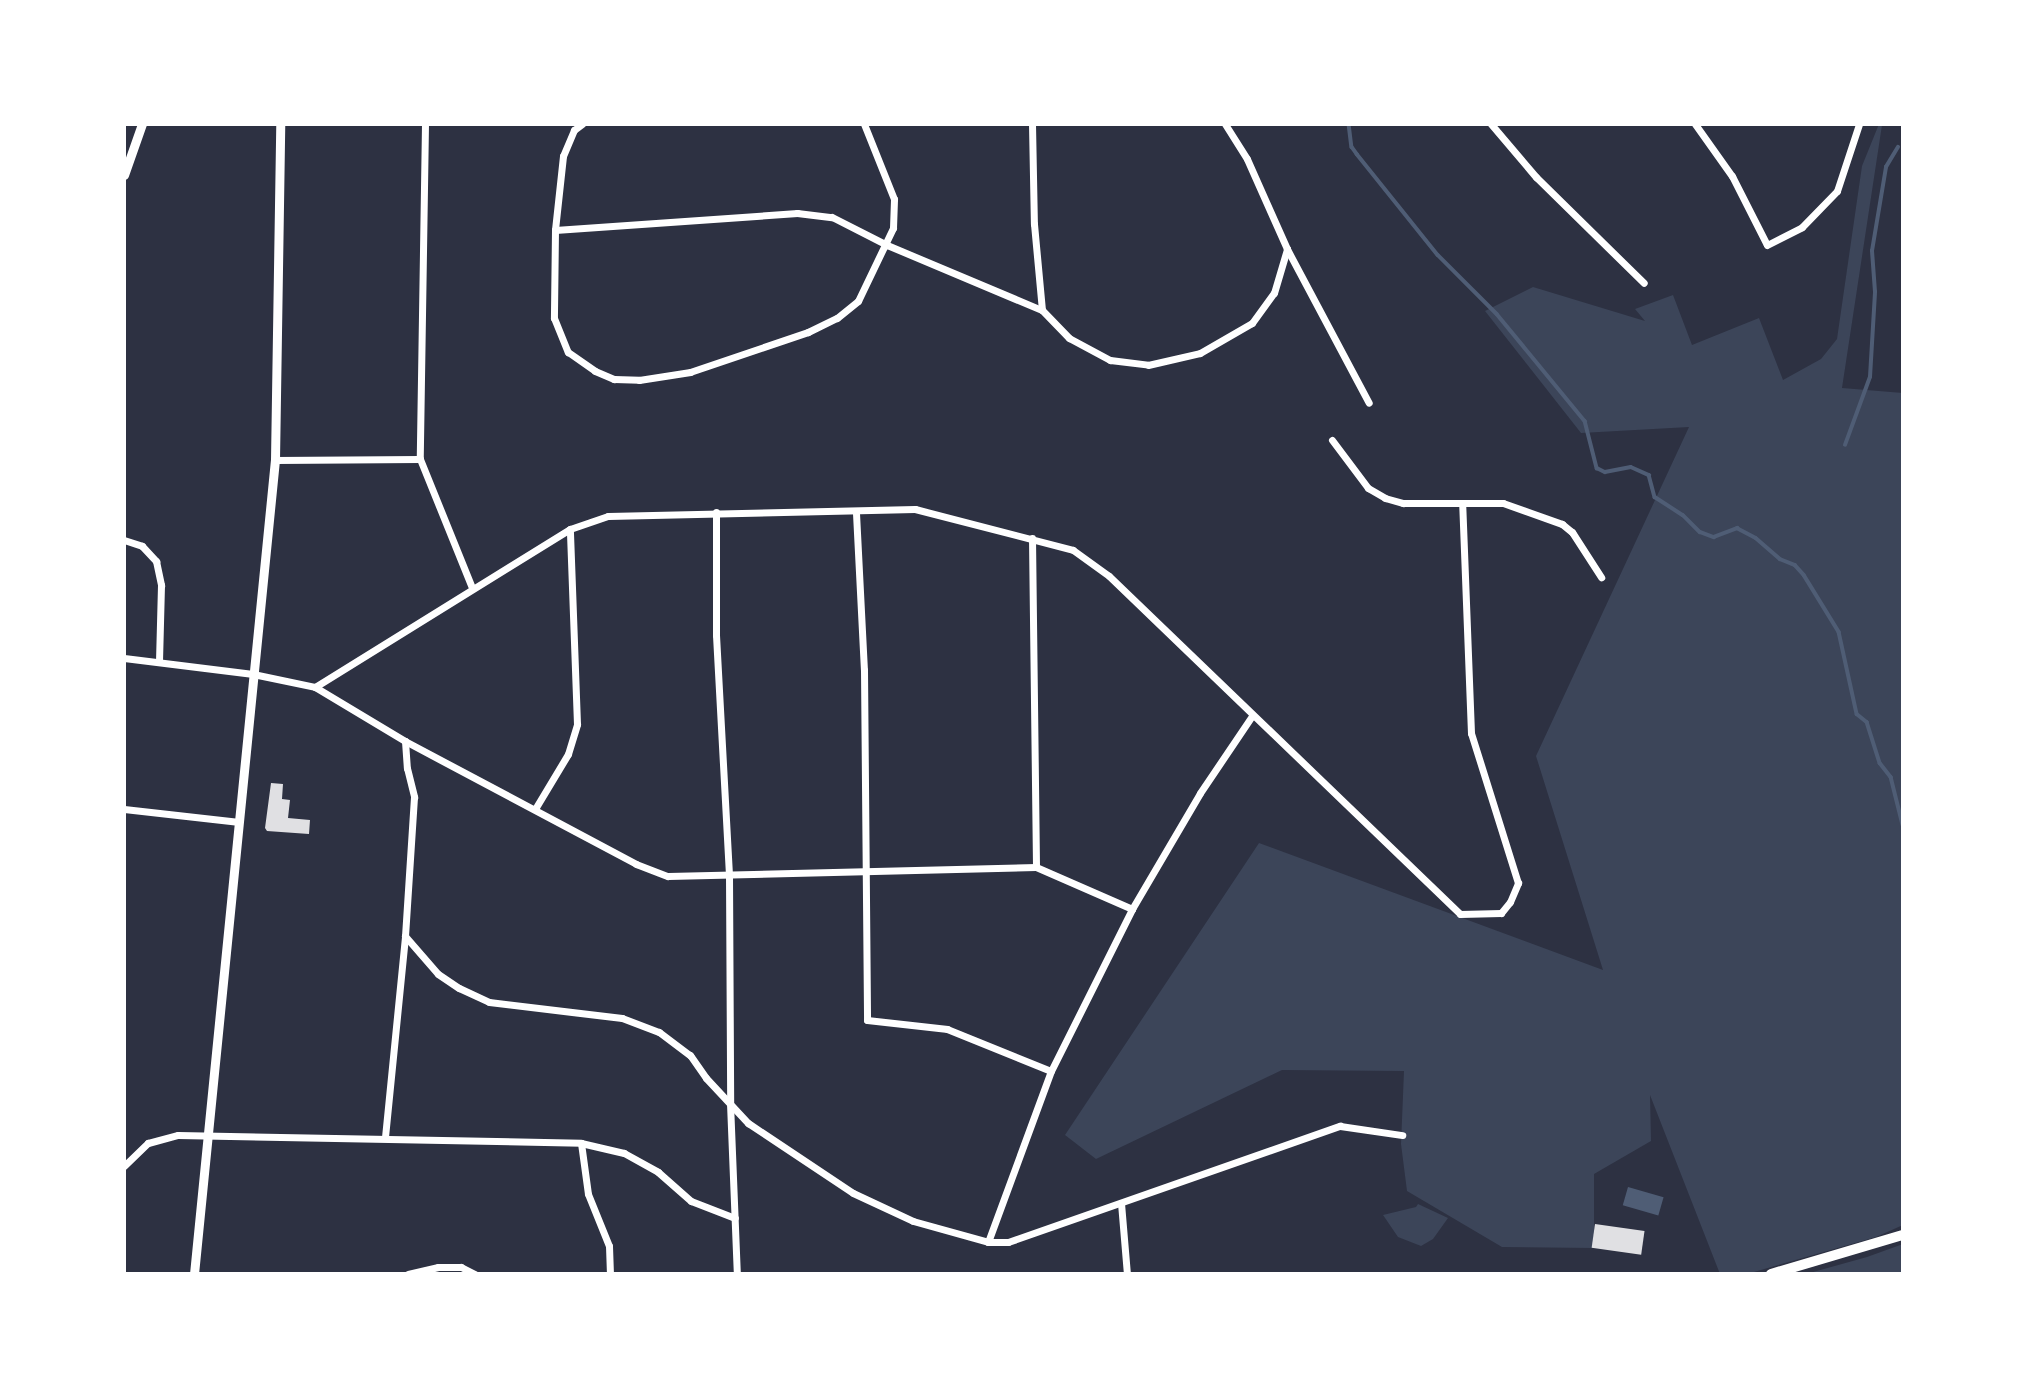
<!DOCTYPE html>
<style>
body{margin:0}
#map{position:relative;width:2027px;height:1398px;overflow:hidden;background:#2d3142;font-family:Roboto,sans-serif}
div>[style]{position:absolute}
.green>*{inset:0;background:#3c4559}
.water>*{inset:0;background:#4f5d75;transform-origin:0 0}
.stream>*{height:3.5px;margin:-1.75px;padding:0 1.75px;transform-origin:1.75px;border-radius:1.75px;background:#4f5d75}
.building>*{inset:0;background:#e0e0e3;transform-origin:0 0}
.minor>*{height:7px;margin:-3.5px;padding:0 3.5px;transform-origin:3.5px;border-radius:3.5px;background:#fff}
.tertiary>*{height:9px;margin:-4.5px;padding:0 4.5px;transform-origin:4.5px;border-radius:4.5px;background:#fff}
.primary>*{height:10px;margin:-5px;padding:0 5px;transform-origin:5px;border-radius:5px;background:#fff}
span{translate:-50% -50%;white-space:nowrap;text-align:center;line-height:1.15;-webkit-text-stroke:5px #fff;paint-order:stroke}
.frame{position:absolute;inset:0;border:126px solid #fff;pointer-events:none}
</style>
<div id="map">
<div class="green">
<i style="clip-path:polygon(1879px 124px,1882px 125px,1842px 388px,1903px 393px,1903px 1225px,1876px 1237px,1747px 1274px,1720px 1274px,1650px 1095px,1651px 1141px,1594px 1174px,1594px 1248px,1502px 1247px,1407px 1191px,1401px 1144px,1404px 1071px,1282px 1070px,1096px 1159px,1065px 1135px,1259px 843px,1603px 970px,1536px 756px,1689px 427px,1581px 433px,1485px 311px,1533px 287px,1645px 321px,1635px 309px,1673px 295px,1692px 345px,1759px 318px,1783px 380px,1821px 359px,1837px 339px,1862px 166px)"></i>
<i style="clip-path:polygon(1418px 1204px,1448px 1218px,1433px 1239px,1421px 1246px,1398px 1237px,1383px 1215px,1416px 1207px)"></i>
<i style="clip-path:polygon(1903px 1244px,1903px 1274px,1806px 1274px,1867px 1257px)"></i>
</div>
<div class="water">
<i style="left:1628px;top:1187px;width:37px;height:19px;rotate:16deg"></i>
</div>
<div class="stream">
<i style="left:1349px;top:124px;width:23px;rotate:83deg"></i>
<i style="left:1352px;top:147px;width:9px;rotate:54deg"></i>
<i style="left:1357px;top:154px;width:129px;rotate:51.3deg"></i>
<i style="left:1438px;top:255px;width:83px;rotate:45deg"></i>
<i style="left:1497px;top:314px;width:139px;rotate:50.6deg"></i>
<i style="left:1585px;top:421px;width:49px;rotate:75.7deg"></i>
<i style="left:1597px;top:468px;width:9px;rotate:27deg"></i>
<i style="left:1605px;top:472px;width:26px;rotate:-11deg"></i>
<i style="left:1631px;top:467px;width:20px;rotate:24deg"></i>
<i style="left:1649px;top:475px;width:23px;rotate:75deg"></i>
<i style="left:1655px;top:497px;width:33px;rotate:33deg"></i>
<i style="left:1683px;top:515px;width:24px;rotate:45deg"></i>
<i style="left:1700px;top:532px;width:15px;rotate:20deg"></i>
<i style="left:1714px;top:537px;width:25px;rotate:-21deg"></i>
<i style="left:1737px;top:528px;width:21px;rotate:28deg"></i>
<i style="left:1756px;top:538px;width:32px;rotate:41deg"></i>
<i style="left:1780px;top:559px;width:16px;rotate:22deg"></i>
<i style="left:1795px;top:565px;width:13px;rotate:48deg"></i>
<i style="left:1804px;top:575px;width:67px;rotate:58.4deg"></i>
<i style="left:1839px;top:632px;width:84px;rotate:77.6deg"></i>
<i style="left:1857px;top:714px;width:13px;rotate:39deg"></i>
<i style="left:1867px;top:722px;width:43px;rotate:72.4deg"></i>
<i style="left:1880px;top:763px;width:18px;rotate:52deg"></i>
<i style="left:1891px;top:777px;width:49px;rotate:76deg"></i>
<i style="left:1845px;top:445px;width:72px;rotate:-69.8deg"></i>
<i style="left:1870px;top:377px;width:85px;rotate:-86.6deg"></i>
<i style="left:1875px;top:292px;width:41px;rotate:-94.2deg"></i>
<i style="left:1872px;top:251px;width:85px;rotate:-80.5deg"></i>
<i style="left:1886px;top:167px;width:23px;rotate:-59deg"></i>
</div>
<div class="building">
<i style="clip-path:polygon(271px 783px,283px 784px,282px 799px,290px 800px,288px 818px,310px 820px,309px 834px,267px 831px,265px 828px)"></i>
<i style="left:1595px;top:1224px;width:50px;height:24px;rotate:8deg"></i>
</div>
<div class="minor">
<i style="left:425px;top:124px;width:335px;rotate:90.9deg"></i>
<i style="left:420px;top:459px;width:139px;rotate:68deg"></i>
<i style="left:582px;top:124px;width:10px;rotate:143deg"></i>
<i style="left:574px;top:130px;width:28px;rotate:113deg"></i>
<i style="left:563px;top:156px;width:74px;rotate:96.2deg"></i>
<i style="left:555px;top:230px;width:88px;rotate:90.7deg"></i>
<i style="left:554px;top:318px;width:37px;rotate:68deg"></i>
<i style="left:568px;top:352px;width:33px;rotate:35deg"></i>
<i style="left:595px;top:371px;width:21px;rotate:23deg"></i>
<i style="left:614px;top:379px;width:25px;rotate:2deg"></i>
<i style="left:639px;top:380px;width:52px;rotate:-8.9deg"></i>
<i style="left:690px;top:372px;width:125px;rotate:-18.7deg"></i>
<i style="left:808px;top:332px;width:32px;rotate:-26deg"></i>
<i style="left:837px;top:318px;width:27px;rotate:-39deg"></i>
<i style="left:858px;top:301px;width:81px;rotate:-64.4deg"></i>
<i style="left:893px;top:228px;width:29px;rotate:-88deg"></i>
<i style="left:894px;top:199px;width:81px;rotate:-111.8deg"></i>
<i style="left:1032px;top:124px;width:100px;rotate:88.9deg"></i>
<i style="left:1034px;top:224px;width:86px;rotate:84.7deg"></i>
<i style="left:1225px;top:124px;width:41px;rotate:57.8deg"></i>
<i style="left:1247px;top:159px;width:98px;rotate:66deg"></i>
<i style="left:1287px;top:249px;width:174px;rotate:62deg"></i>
<i style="left:1491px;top:124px;width:70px;rotate:49.7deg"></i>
<i style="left:1536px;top:177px;width:151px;rotate:44.5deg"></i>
<i style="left:1695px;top:124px;width:64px;rotate:54.6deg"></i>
<i style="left:1732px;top:176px;width:77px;rotate:63.1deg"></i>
<i style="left:1767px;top:245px;width:39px;rotate:-27deg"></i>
<i style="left:1802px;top:227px;width:50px;rotate:-45.8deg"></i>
<i style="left:1837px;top:191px;width:71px;rotate:-71.8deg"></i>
<i style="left:555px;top:230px;width:243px;rotate:-4deg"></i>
<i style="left:797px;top:213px;width:35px;rotate:7deg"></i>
<i style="left:832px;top:217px;width:62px;rotate:27deg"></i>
<i style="left:887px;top:245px;width:168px;rotate:22.8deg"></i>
<i style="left:1042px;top:310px;width:39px;rotate:46deg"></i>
<i style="left:1069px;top:338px;width:47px;rotate:28.2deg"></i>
<i style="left:1110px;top:360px;width:38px;rotate:7deg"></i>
<i style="left:1148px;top:365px;width:53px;rotate:-13deg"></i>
<i style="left:1200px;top:353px;width:60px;rotate:-30deg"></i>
<i style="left:1252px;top:323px;width:37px;rotate:-54deg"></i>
<i style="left:1274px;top:293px;width:46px;rotate:-73.5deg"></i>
<i style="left:1332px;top:440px;width:60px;rotate:53.1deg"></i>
<i style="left:1368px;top:488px;width:20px;rotate:30deg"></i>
<i style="left:1385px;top:498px;width:19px;rotate:16deg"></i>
<i style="left:1403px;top:503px;width:100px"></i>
<i style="left:1503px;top:503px;width:63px;rotate:19.6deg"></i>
<i style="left:1562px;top:524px;width:13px;rotate:39deg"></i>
<i style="left:1572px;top:532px;width:54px;rotate:57.2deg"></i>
<i style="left:275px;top:460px;width:145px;rotate:-0.4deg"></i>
<i style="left:716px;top:512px;width:123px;rotate:90deg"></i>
<i style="left:716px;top:635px;width:241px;rotate:86.9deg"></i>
<i style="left:729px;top:876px;width:227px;rotate:89.7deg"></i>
<i style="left:730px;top:1103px;width:171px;rotate:87.7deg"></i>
<i style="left:856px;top:513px;width:157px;rotate:87.1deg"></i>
<i style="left:864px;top:670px;width:350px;rotate:89.5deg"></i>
<i style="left:867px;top:1020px;width:81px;rotate:6.4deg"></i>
<i style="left:947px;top:1029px;width:112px;rotate:22deg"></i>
<i style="left:1032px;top:538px;width:329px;rotate:89.3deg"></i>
<i style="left:124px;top:540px;width:19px;rotate:18deg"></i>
<i style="left:142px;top:546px;width:21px;rotate:47deg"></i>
<i style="left:156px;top:561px;width:25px;rotate:78deg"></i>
<i style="left:161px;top:585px;width:75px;rotate:91.5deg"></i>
<i style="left:124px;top:658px;width:130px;rotate:7.1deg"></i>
<i style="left:253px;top:674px;width:63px;rotate:11.8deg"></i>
<i style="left:315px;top:687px;width:105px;rotate:31deg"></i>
<i style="left:405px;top:741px;width:262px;rotate:28deg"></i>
<i style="left:636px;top:864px;width:34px;rotate:21deg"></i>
<i style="left:668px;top:876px;width:368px;rotate:-1.4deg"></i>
<i style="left:1036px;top:867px;width:105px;rotate:23.6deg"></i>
<i style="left:315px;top:687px;width:300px;rotate:-31.8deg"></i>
<i style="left:570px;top:529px;width:40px;rotate:-18.9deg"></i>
<i style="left:608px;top:516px;width:307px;rotate:-1.3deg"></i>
<i style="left:915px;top:509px;width:163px;rotate:14.5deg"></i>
<i style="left:1073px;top:550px;width:44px;rotate:35.8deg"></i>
<i style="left:1109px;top:576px;width:487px;rotate:43.9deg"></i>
<i style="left:1460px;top:914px;width:41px;rotate:-1.4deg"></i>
<i style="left:1501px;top:913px;width:14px;rotate:-51deg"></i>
<i style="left:1510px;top:902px;width:21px;rotate:-67deg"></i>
<i style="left:1518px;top:883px;width:157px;rotate:-107.4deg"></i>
<i style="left:1471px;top:733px;width:230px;rotate:-92.2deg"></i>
<i style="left:405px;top:741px;width:27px;rotate:86deg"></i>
<i style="left:407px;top:768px;width:30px;rotate:76deg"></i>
<i style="left:414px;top:797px;width:139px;rotate:93.7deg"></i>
<i style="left:405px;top:936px;width:50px;rotate:49deg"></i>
<i style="left:438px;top:974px;width:25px;rotate:34deg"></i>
<i style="left:459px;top:988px;width:33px;rotate:25deg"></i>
<i style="left:489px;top:1002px;width:134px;rotate:6.9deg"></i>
<i style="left:622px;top:1018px;width:40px;rotate:21deg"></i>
<i style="left:659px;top:1032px;width:39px;rotate:37deg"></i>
<i style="left:690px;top:1055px;width:28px;rotate:55deg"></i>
<i style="left:706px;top:1078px;width:62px;rotate:47deg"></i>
<i style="left:748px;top:1123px;width:126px;rotate:33.7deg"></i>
<i style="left:853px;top:1193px;width:66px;rotate:25deg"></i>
<i style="left:913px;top:1221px;width:78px;rotate:15.6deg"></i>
<i style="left:988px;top:1242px;width:20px"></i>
<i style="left:1008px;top:1242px;width:352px;rotate:-19.3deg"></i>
<i style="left:1340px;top:1126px;width:63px;rotate:8.3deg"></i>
<i style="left:124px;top:809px;width:116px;rotate:6.4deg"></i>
<i style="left:535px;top:809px;width:64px;rotate:-59deg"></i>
<i style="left:568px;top:754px;width:31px;rotate:-73deg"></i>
<i style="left:577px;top:724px;width:195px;rotate:-92.1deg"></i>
<i style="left:385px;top:1137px;width:202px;rotate:-84.3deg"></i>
<i style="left:581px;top:1143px;width:51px;rotate:82.2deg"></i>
<i style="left:588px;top:1194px;width:56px;rotate:68deg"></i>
<i style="left:609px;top:1246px;width:28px;rotate:88deg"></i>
<i style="left:124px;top:1166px;width:33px;rotate:-44deg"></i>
<i style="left:148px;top:1143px;width:31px;rotate:-15deg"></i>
<i style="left:178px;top:1135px;width:403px;rotate:1.1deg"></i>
<i style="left:581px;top:1143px;width:44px;rotate:13.1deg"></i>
<i style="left:624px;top:1153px;width:39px;rotate:29deg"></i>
<i style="left:658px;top:1172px;width:44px;rotate:41.3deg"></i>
<i style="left:691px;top:1201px;width:47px;rotate:21.1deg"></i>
<i style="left:1121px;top:1203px;width:71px;rotate:85.2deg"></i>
<i style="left:988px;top:1242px;width:182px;rotate:-69.8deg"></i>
<i style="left:1051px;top:1071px;width:181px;rotate:-63.4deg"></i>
<i style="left:1132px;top:909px;width:134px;rotate:-59.6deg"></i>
<i style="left:1200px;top:793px;width:93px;rotate:-56deg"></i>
<i style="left:408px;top:1274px;width:31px;rotate:-13deg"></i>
<i style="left:438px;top:1267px;width:23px"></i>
<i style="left:461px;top:1267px;width:16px;rotate:27deg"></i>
</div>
<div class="tertiary">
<i style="left:124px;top:175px;width:54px;rotate:-70.6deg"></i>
<i style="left:194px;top:1274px;width:818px;rotate:-84.32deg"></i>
<i style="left:275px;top:460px;width:336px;rotate:-89.1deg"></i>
</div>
<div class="primary">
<i style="left:1771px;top:1274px;width:138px;rotate:-16.5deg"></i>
</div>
<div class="frame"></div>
</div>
